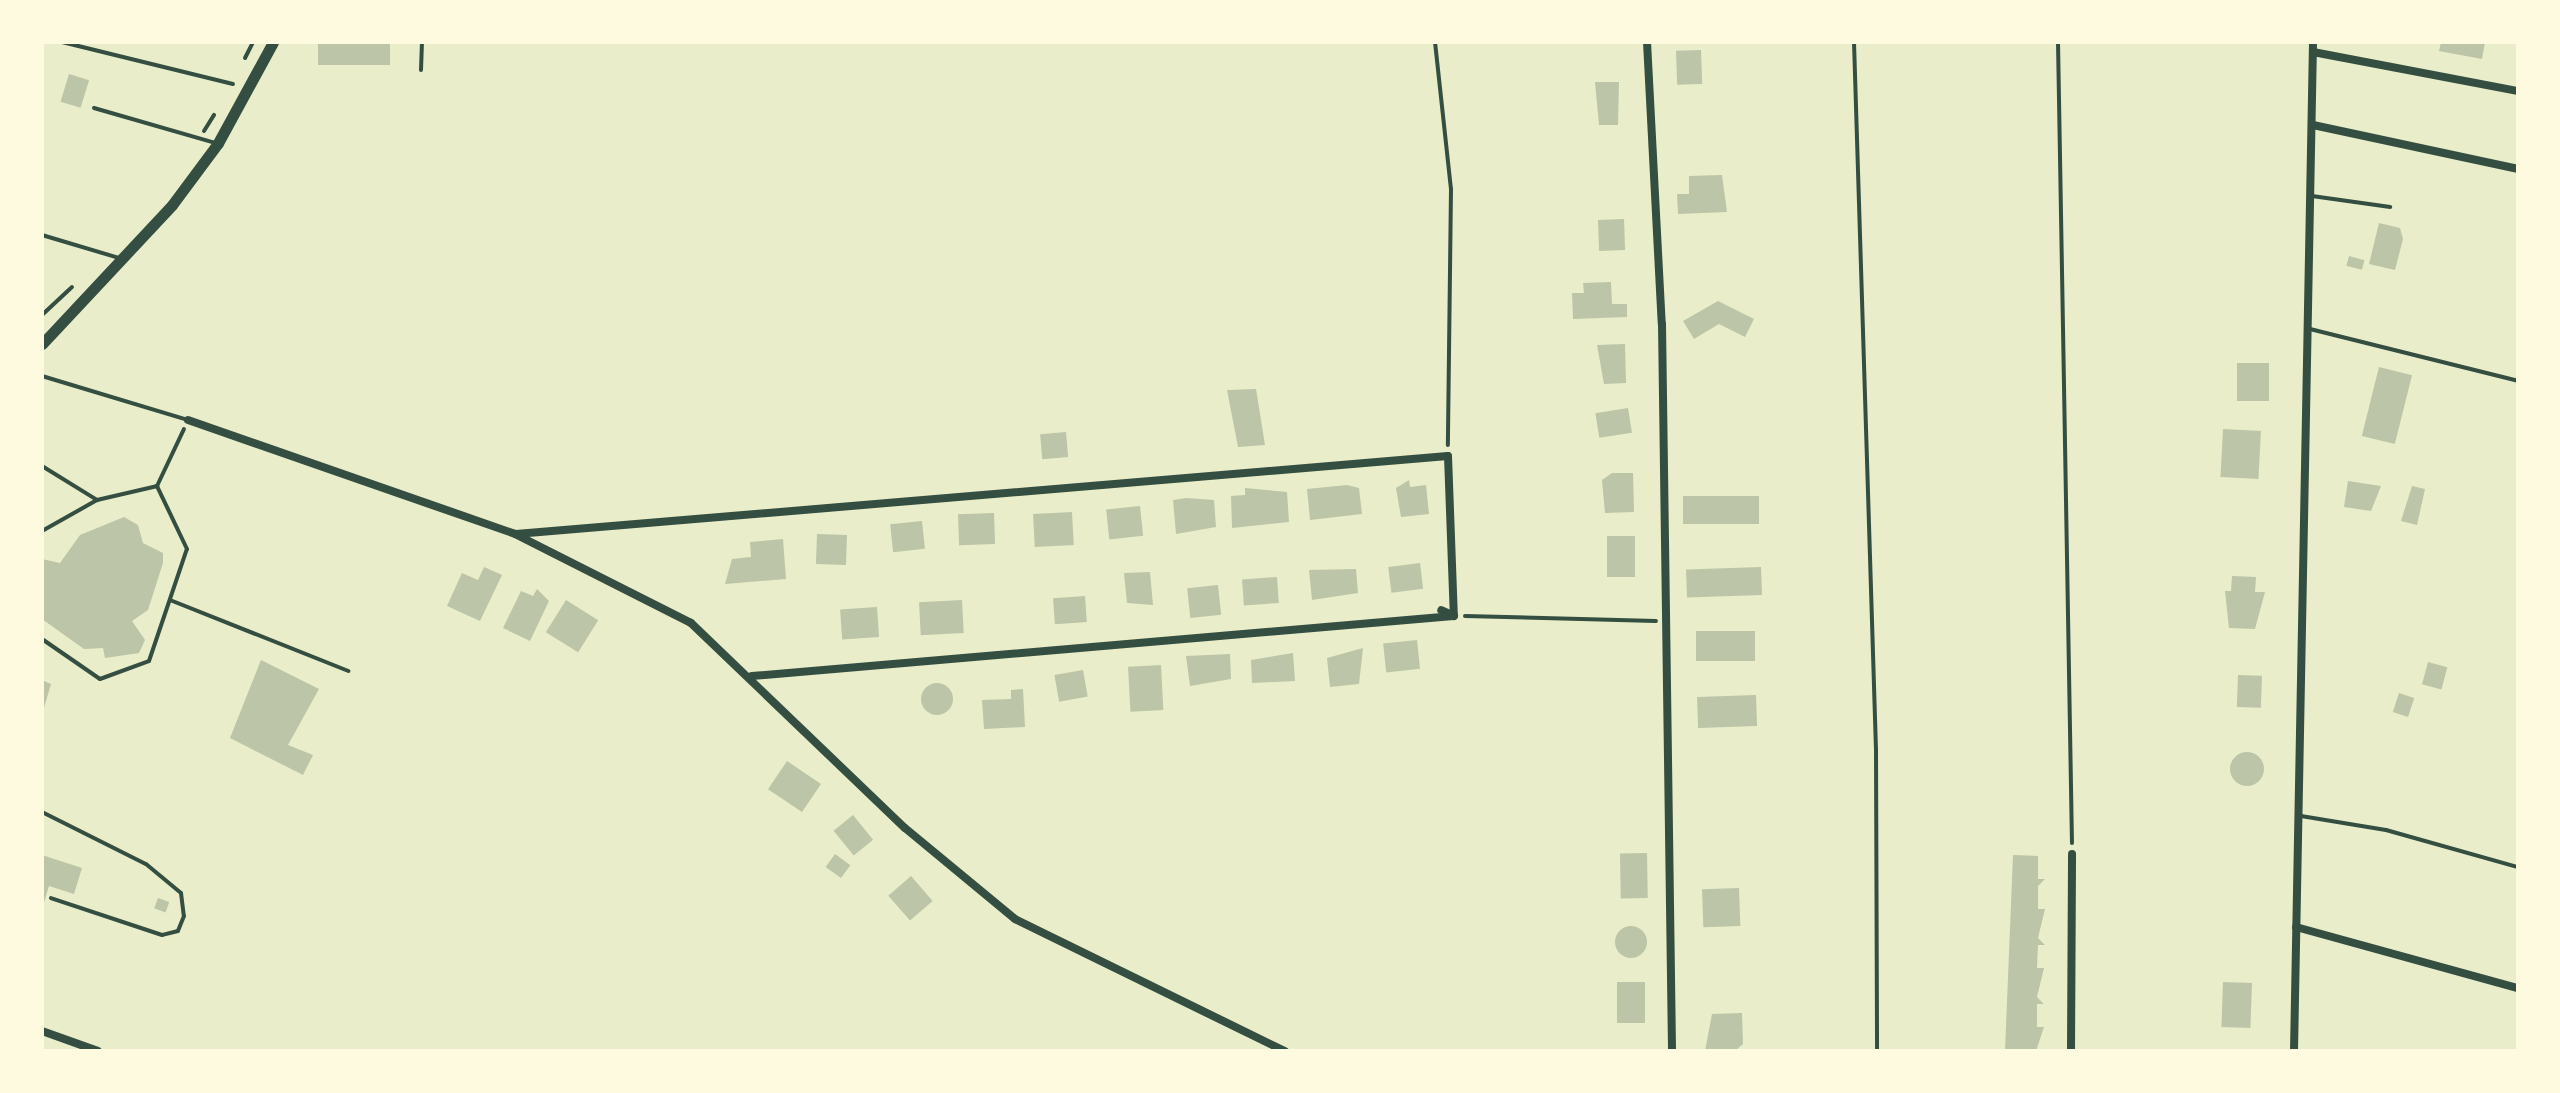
<!DOCTYPE html>
<style>
body{margin:0}
#map{position:relative;width:2560px;height:1093px;overflow:hidden;background:#e9edc9;font-family:Ubuntu,sans-serif}
div>[style]{position:absolute}
.building>*{inset:0;background:#bcc5a7;transform-origin:0 0}
.round{border-radius:50%}
.path>*{height:4px;margin:-2px;padding:0 2px;transform-origin:2px;border-radius:2px;background:#344e41}
.service>*{height:4px;margin:-2px;padding:0 2px;transform-origin:2px;border-radius:2px;background:#344e41}
.minor>*{height:8px;margin:-4px;padding:0 4px;transform-origin:4px;border-radius:4px;background:#344e41}
.tertiary>*{height:11px;margin:-5.5px;padding:0 5.5px;transform-origin:5.5px;border-radius:5.5px;background:#344e41}
span{translate:-50% -50%;white-space:nowrap;text-align:center;line-height:1.15;-webkit-text-stroke:8px #fefae0;paint-order:stroke}
.frame{position:absolute;inset:0;border:44px solid #fefae0;pointer-events:none}
</style>
<div id="map">
<div class="building">
<i style="left:318px;top:42px;width:72px;height:23px"></i>
<i style="clip-path:polygon(2441px 42px,2485px 42px,2482px 59px,2439px 51px)"></i>
<i style="left:1701px;top:50px;width:34px;height:25px;rotate:88deg"></i>
<i style="left:69px;top:74px;width:21px;height:29px;rotate:17deg"></i>
<i style="clip-path:polygon(1595px 82px,1619px 82px,1618px 125px,1599px 125px)"></i>
<i style="clip-path:polygon(1722px 175px,1727px 212px,1678px 214px,1677px 194px,1689px 194px,1689px 176px)"></i>
<i style="left:1624px;top:219px;width:31px;height:26px;rotate:88deg"></i>
<i style="clip-path:polygon(2379px 223px,2400px 228px,2403px 239px,2395px 270px,2369px 264px)"></i>
<i style="left:2349px;top:256px;width:16px;height:10px;rotate:15deg"></i>
<i style="clip-path:polygon(1611px 282px,1612px 304px,1627px 304px,1627px 317px,1573px 319px,1572px 293px,1584px 293px,1583px 283px)"></i>
<i style="clip-path:polygon(1718px 301px,1754px 319px,1745px 337px,1719px 324px,1694px 339px,1683px 321px)"></i>
<i style="clip-path:polygon(1625px 344px,1626px 383px,1604px 384px,1597px 345px)"></i>
<i style="left:2237px;top:363px;width:32px;height:38px"></i>
<i style="left:2379px;top:367px;width:34px;height:71px;rotate:14deg"></i>
<i style="clip-path:polygon(1256px 389px,1265px 445px,1238px 447px,1227px 390px)"></i>
<i style="left:1628px;top:408px;width:25px;height:33px;rotate:81deg"></i>
<i style="left:2223px;top:429px;width:38px;height:48px;rotate:3deg"></i>
<i style="left:1066px;top:432px;width:25px;height:26px;rotate:85deg"></i>
<i style="clip-path:polygon(1612px 473px,1633px 473px,1634px 512px,1605px 513px,1602px 480px)"></i>
<i style="clip-path:polygon(1409px 480px,1410px 487px,1426px 485px,1429px 514px,1401px 517px,1396px 488px)"></i>
<i style="clip-path:polygon(2348px 481px,2381px 486px,2371px 511px,2344px 507px)"></i>
<i style="clip-path:polygon(1347px 485px,1359px 488px,1362px 514px,1310px 520px,1307px 489px)"></i>
<i style="clip-path:polygon(2412px 486px,2425px 489px,2417px 525px,2401px 521px)"></i>
<i style="clip-path:polygon(1245px 488px,1287px 492px,1289px 522px,1232px 528px,1231px 496px,1245px 495px)"></i>
<i style="left:1759px;top:496px;width:28px;height:76px;rotate:90deg"></i>
<i style="clip-path:polygon(1186px 498px,1214px 500px,1216px 527px,1176px 534px,1173px 500px)"></i>
<i style="left:1140px;top:506px;width:30px;height:34px;rotate:84deg"></i>
<i style="left:1072px;top:512px;width:33px;height:39px;rotate:87deg"></i>
<i style="left:994px;top:513px;width:31px;height:36px;rotate:88deg"></i>
<i style="clip-path:polygon(124px 517px,138px 525px,143px 543px,163px 553px,163px 563px,148px 610px,132px 621px,145px 640px,139px 653px,105px 658px,103px 648px,84px 649px,42px 619px,42px 559px,60px 563px,80px 535px)"></i>
<i style="left:922px;top:521px;width:28px;height:32px;rotate:84deg"></i>
<i style="left:817px;top:534px;width:30px;height:30px;rotate:2deg"></i>
<i style="left:1635px;top:536px;width:41px;height:28px;rotate:90deg"></i>
<i style="clip-path:polygon(783px 539px,786px 579px,725px 584px,732px 559px,751px 557px,750px 542px)"></i>
<i style="left:1420px;top:563px;width:26px;height:32px;rotate:83deg"></i>
<i style="clip-path:polygon(484px 567px,502px 575px,480px 621px,447px 606px,462px 573px,478px 580px)"></i>
<i style="left:1761px;top:567px;width:28px;height:75px;rotate:88deg"></i>
<i style="clip-path:polygon(1356px 569px,1358px 593px,1312px 600px,1309px 570px)"></i>
<i style="clip-path:polygon(1150px 572px,1153px 605px,1127px 603px,1124px 573px)"></i>
<i style="clip-path:polygon(2232px 576px,2256px 577px,2255px 592px,2265px 592px,2255px 629px,2229px 628px,2225px 591px,2231px 591px)"></i>
<i style="left:1277px;top:577px;width:26px;height:35px;rotate:86deg"></i>
<i style="left:1218px;top:585px;width:30px;height:31px;rotate:84deg"></i>
<i style="clip-path:polygon(537px 589px,549px 601px,530px 641px,503px 628px,521px 591px,533px 596px)"></i>
<i style="left:1085px;top:596px;width:26px;height:32px;rotate:86deg"></i>
<i style="left:566px;top:600px;width:38px;height:38px;rotate:32deg"></i>
<i style="left:962px;top:600px;width:33px;height:43px;rotate:87deg"></i>
<i style="left:877px;top:607px;width:30px;height:37px;rotate:86deg"></i>
<i style="left:1755px;top:631px;width:30px;height:59px;rotate:90deg"></i>
<i style="left:1417px;top:640px;width:29px;height:34px;rotate:84deg"></i>
<i style="clip-path:polygon(1363px 648px,1359px 684px,1330px 687px,1327px 658px)"></i>
<i style="clip-path:polygon(1293px 653px,1295px 681px,1252px 683px,1251px 660px)"></i>
<i style="clip-path:polygon(1230px 654px,1231px 679px,1190px 686px,1186px 656px)"></i>
<i style="clip-path:polygon(261px 660px,319px 689px,288px 745px,313px 755px,303px 775px,230px 738px)"></i>
<i style="left:2428px;top:662px;width:20px;height:23px;rotate:15deg"></i>
<i style="left:1161px;top:665px;width:45px;height:33px;rotate:87deg"></i>
<i style="left:1083px;top:670px;width:27px;height:29px;rotate:80deg"></i>
<i style="left:2238px;top:675px;width:24px;height:32px;rotate:2deg"></i>
<i style="clip-path:polygon(42px 680px,51px 684px,43px 711px,42px 711px)"></i>
<i class="round" style="left:921px;top:683px;width:32px;height:32px"></i>
<i style="clip-path:polygon(1023px 689px,1025px 727px,984px 729px,982px 700px,1011px 699px,1011px 690px)"></i>
<i style="left:2399px;top:693px;width:16px;height:20px;rotate:18deg"></i>
<i style="left:1756px;top:695px;width:31px;height:59px;rotate:88deg"></i>
<i class="round" style="left:2230px;top:752px;width:34px;height:34px"></i>
<i style="left:787px;top:761px;width:41px;height:34px;rotate:34deg"></i>
<i style="left:853px;top:815px;width:32px;height:25px;rotate:51deg"></i>
<i style="left:1647px;top:853px;width:45px;height:27px;rotate:89deg"></i>
<i style="left:835px;top:854px;width:19px;height:16px;rotate:36deg"></i>
<i style="clip-path:polygon(42px 855px,82px 868px,74px 894px,49px 886px,43px 906px)"></i>
<i style="clip-path:polygon(2013px 855px,2038px 856px,2038px 879px,2045px 879px,2038px 886px,2038px 909px,2045px 909px,2038px 938px,2045px 945px,2038px 945px,2037px 968px,2044px 968px,2037px 997px,2044px 1004px,2037px 1004px,2037px 1027px,2044px 1027px,2036px 1051px,2005px 1051px)"></i>
<i style="left:911px;top:876px;width:33px;height:30px;rotate:49deg"></i>
<i style="left:1739px;top:888px;width:38px;height:37px;rotate:88deg"></i>
<i style="left:158px;top:898px;width:12px;height:11px;rotate:20deg"></i>
<i class="round" style="left:1615px;top:926px;width:32px;height:32px"></i>
<i style="left:1617px;top:982px;width:28px;height:41px"></i>
<i style="left:2223px;top:982px;width:29px;height:45px;rotate:2deg"></i>
<i style="clip-path:polygon(1742px 1013px,1743px 1044px,1735px 1051px,1705px 1051px,1712px 1014px)"></i>
</div>
<div class="path">
<i style="left:62px;top:42px;width:176px;rotate:13.8deg"></i>
<i style="left:1435px;top:42px;width:148px;rotate:83.8deg"></i>
<i style="left:1451px;top:189px;width:256px;rotate:90.7deg"></i>
<i style="left:1854px;top:42px;width:707px;rotate:88.22deg"></i>
<i style="left:1876px;top:749px;width:302px;rotate:89.8deg"></i>
<i style="left:2058px;top:42px;width:801px;rotate:89deg"></i>
<i style="left:245px;top:58px;width:18px;rotate:-63deg"></i>
<i style="left:204px;top:131px;width:19px;rotate:-58deg"></i>
<i style="left:42px;top:315px;width:41px;rotate:-43deg"></i>
<i style="left:42px;top:466px;width:65px;rotate:31.7deg"></i>
<i style="left:42px;top:531px;width:63px;rotate:-29.4deg"></i>
<i style="left:97px;top:500px;width:62px;rotate:-13.1deg"></i>
<i style="left:170px;top:600px;width:192px;rotate:21.7deg"></i>
<i style="left:1465px;top:616px;width:191px;rotate:1.5deg"></i>
<i style="left:42px;top:639px;width:70px;rotate:34.6deg"></i>
<i style="left:100px;top:679px;width:52px;rotate:-20.2deg"></i>
<i style="left:149px;top:661px;width:118px;rotate:-71.3deg"></i>
<i style="left:187px;top:549px;width:70px;rotate:-115.5deg"></i>
<i style="left:157px;top:486px;width:63px;rotate:-64.7deg"></i>
</div>
<div class="service">
<i style="left:421px;top:70px;width:28px;rotate:-88deg"></i>
<i style="left:94px;top:108px;width:126px;rotate:16.1deg"></i>
<i style="left:2312px;top:196px;width:79px;rotate:8deg"></i>
<i style="left:42px;top:235px;width:80px;rotate:16.6deg"></i>
<i style="left:2310px;top:329px;width:214px;rotate:14deg"></i>
<i style="left:42px;top:376px;width:152px;rotate:16.8deg"></i>
<i style="left:42px;top:812px;width:116px;rotate:26.6deg"></i>
<i style="left:146px;top:864px;width:45px;rotate:39.6deg"></i>
<i style="left:181px;top:893px;width:23px;rotate:83deg"></i>
<i style="left:184px;top:916px;width:16px;rotate:112deg"></i>
<i style="left:178px;top:931px;width:16px;rotate:166deg"></i>
<i style="left:162px;top:935px;width:117px;rotate:-161.6deg"></i>
<i style="left:2301px;top:816px;width:86px;rotate:9.4deg"></i>
<i style="left:2386px;top:830px;width:137px;rotate:15.7deg"></i>
</div>
<div class="minor">
<i style="left:1647px;top:42px;width:282px;rotate:87deg"></i>
<i style="left:1662px;top:324px;width:727px;rotate:89.21deg"></i>
<i style="left:2313px;top:52px;width:209px;rotate:10.8deg"></i>
<i style="left:2313px;top:125px;width:210px;rotate:12.1deg"></i>
<i style="left:188px;top:420px;width:346px;rotate:19.2deg"></i>
<i style="left:515px;top:534px;width:197px;rotate:26.8deg"></i>
<i style="left:691px;top:623px;width:296px;rotate:43.8deg"></i>
<i style="left:905px;top:828px;width:143px;rotate:39.6deg"></i>
<i style="left:1015px;top:919px;width:301px;rotate:26.1deg"></i>
<i style="left:516px;top:534px;width:935px;rotate:-4.78deg"></i>
<i style="left:1448px;top:456px;width:160px;rotate:87.9deg"></i>
<i style="left:1454px;top:616px;width:14px;rotate:-155deg"></i>
<i style="left:752px;top:676px;width:704px;rotate:-4.89deg"></i>
<i style="left:2296px;top:927px;width:230px;rotate:15.4deg"></i>
<i style="left:42px;top:1031px;width:59px;rotate:19.7deg"></i>
<i style="left:2071px;top:1051px;width:197px;rotate:-89.7deg"></i>
<i style="left:2294px;top:1051px;width:1009px;rotate:-88.92deg"></i>
</div>
<div class="tertiary">
<i style="left:42px;top:344px;width:190px;rotate:-46.9deg"></i>
<i style="left:172px;top:205px;width:77px;rotate:-53.4deg"></i>
<i style="left:218px;top:143px;width:115px;rotate:-61.4deg"></i>
</div>
<div class="frame"></div>
</div>
